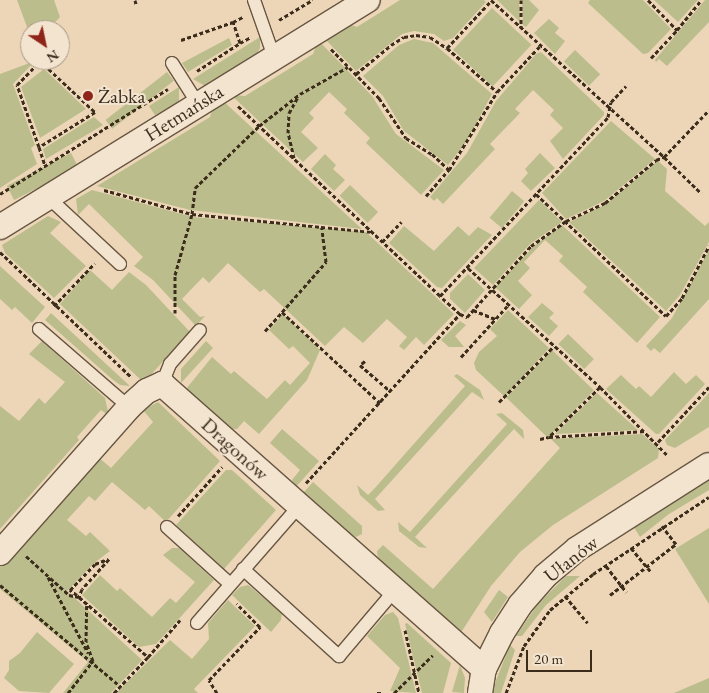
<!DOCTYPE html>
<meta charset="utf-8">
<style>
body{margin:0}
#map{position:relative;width:709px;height:693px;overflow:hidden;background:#ecd6b7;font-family:"EB Garamond",serif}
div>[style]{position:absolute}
.green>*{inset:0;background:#bbbd8c;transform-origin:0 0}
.path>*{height:3px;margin-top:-1.5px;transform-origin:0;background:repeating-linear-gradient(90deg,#3c2c1b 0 4px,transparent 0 6.5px)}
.roads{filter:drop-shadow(1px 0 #685642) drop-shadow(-1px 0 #685642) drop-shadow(0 1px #685642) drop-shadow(0 -1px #685642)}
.lane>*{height:12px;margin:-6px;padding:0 6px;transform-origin:6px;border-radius:6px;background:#f3e4d0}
.street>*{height:24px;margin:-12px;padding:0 12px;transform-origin:12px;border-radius:12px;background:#f3e4d0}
.dots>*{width:14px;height:14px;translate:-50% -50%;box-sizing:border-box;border:2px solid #f3e4d0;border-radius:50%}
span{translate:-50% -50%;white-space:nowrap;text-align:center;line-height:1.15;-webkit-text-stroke:4px #f3e4d0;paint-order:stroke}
.poi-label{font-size:20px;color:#3c2c1b}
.left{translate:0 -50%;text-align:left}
.street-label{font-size:20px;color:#3c2c1b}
.north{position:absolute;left:20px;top:20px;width:50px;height:50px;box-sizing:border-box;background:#f3e4d0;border:1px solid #aa9a88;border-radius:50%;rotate:146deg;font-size:14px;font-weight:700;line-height:20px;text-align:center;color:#3c2c1b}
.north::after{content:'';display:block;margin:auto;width:18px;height:22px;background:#8f2418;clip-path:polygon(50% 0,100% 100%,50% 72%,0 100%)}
.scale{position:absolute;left:526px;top:650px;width:66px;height:22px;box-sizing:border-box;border:2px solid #3c2c1b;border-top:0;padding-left:6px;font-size:15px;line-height:18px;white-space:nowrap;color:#3c2c1b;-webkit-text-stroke:4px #f3e4d0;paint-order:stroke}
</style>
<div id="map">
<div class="green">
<i style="clip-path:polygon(17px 0,54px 0,60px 17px,48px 30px,30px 30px,30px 35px)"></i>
<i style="clip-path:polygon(400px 0,484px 0,486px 2px,453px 38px,444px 41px,434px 34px,414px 31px,402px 34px,356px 71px,323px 37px,349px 24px,357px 27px)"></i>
<i style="clip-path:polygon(497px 0,519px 0,520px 22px)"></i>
<i style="clip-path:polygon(522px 0,529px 0,539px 10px,526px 27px,523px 25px)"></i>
<i style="clip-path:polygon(590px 0,643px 0,671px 29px,648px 53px,643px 54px,588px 3px)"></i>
<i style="clip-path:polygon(654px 0,698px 0,678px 22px)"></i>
<i style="clip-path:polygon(705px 0,709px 0,709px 22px,667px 66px,659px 59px,656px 62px,655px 60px)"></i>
<i style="left:492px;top:8px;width:54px;height:57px;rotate:43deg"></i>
<i style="clip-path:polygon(549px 19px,559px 28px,555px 33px,565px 41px,555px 54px,534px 33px)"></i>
<i style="clip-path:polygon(260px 37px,260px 48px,253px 60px,205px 86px,193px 79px)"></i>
<i style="clip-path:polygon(229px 38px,232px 45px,188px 72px,182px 63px)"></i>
<i style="clip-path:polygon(414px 39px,433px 43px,492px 94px,466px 142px,448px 165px,404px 131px,383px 96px,363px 76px,399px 45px)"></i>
<i style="clip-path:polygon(318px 40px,372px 96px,396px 134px,444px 170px,421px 195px,366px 143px,370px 138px,344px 113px,347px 109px,329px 92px,309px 113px,314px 118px,301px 132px,318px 148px,303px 162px,231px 95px,245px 96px,313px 54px)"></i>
<i style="left:575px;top:50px;width:35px;height:16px;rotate:44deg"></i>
<i style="clip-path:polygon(541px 52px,604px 112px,604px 115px,563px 159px,550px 141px,563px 128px,550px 115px,554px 110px,533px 90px,515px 109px,520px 113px,490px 144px,495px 149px,443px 204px,437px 198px,434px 201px,430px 197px,467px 153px,496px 101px,536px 54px)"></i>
<i style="clip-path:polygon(35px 61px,13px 84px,35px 145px,31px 148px,37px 164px,0 188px,0 74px)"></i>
<i style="clip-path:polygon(44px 69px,86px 109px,40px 138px,21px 87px)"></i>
<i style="left:167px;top:72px;width:11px;height:78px;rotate:52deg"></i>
<i style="clip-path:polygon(179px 87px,179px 104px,155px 115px,149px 106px)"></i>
<i style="clip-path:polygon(222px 100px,362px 229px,190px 210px,97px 186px,210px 117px,213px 107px)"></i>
<i style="clip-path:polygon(94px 117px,103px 125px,46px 159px,43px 149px)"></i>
<i style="clip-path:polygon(611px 121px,655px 159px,604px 201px,566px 219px,542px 193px)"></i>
<i style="left:71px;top:153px;width:16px;height:72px;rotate:63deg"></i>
<i style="clip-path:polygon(540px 153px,555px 168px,531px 191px,521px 181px,528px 173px,525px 169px)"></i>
<i style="clip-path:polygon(325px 154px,336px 165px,333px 169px,345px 180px,334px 191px,311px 169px)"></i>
<i style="clip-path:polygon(658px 161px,667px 169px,665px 191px,705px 226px,709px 222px,709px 242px,680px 295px,666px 311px,569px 222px,605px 205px)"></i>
<i style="left:350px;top:185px;width:39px;height:15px;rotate:44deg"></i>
<i style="clip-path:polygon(92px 190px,193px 217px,366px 232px,454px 314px,424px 345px,416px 337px,404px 350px,399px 346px,407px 337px,387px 319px,363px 343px,344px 327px,325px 346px,264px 289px,260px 292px,228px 263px,209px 283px,203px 277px,182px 299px,200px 317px,205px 316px,196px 326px,153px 280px,134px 266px,143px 257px,89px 204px,78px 215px,76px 199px)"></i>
<i style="left:512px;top:191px;width:16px;height:35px;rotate:40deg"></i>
<i style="clip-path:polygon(539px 200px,562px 222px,530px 244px,493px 285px,474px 268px)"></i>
<i style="clip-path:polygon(48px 216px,61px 222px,50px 233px,86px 266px,54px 298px,5px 253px,2px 245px)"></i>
<i style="clip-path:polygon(562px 225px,660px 317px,637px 343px,583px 292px,587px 287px,559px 261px,563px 256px,545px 240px,524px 262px,530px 268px,518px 281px,532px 295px,519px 309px,495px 287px,535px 245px)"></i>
<i style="clip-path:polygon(404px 226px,434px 251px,458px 226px,469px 236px,478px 227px,492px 235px,442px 288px,437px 287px,389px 243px)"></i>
<i style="clip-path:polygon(709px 250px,709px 299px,660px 353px,654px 348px,651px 351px,646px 346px,672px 318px)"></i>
<i style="clip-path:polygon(0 266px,45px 307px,32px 323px,15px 307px,12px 310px,0 299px)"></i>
<i style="clip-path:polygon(90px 270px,112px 290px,129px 272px,146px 285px,190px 332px,146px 380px,141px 380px,60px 304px)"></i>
<i style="clip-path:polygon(468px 274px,485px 290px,465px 313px,450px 299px,450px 293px)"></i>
<i style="clip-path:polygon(542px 303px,554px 313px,549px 318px,558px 326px,549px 336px,528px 317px)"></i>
<i style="clip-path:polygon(508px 310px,549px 348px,505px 397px,476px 370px,474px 363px,479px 352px,497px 336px,490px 329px)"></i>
<i style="clip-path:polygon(51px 313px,130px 386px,120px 385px,112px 379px,45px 320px)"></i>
<i style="clip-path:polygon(283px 314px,320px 350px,307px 380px,259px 434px,244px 421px,237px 429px,231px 429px,186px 389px,212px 357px,231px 374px,234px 371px,267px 399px,285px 380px,290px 385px,310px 363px,293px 346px,289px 349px,269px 330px)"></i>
<i style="clip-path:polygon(460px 321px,466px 325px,455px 336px,464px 347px,449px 347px,441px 340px)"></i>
<i style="left:568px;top:334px;width:36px;height:14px;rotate:44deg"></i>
<i style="clip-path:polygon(42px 341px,105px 398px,109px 416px,101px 410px,77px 437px,79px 440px,0 529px,0 406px,19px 421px,39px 398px,45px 404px,65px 382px,29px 354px)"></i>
<i style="clip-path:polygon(206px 341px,213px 348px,181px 383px,181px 369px)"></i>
<i style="left:552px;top:350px;width:58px;height:66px;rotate:44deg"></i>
<i style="clip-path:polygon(674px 372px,686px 384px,696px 375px,705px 384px,659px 434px,656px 434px,606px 389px,621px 375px,636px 389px,639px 386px,651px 397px)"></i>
<i style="clip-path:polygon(457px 374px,480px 390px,484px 400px,472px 392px,375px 499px,385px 510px,378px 511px,360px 495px,357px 485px,368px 495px,374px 489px,465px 386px,454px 376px)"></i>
<i style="clip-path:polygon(597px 393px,638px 430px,555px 434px)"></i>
<i style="clip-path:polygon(709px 393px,709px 427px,675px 448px,667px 445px,665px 440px)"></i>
<i style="clip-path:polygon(158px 402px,220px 461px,166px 522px,149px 506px,145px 510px,112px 482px,95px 501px,89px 496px,67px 520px,86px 536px,90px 532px,110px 551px,94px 563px,67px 591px,142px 660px,111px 693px,63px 693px,88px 662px,0 589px,0 565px,97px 456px,111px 468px,153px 422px,143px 410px)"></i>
<i style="clip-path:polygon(502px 413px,523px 430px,524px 439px,514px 429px,415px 537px,427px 548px,419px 547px,399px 531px,398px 522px,410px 532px,507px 424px,496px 414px)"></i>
<i style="clip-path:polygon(282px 429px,319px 461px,296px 487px,292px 480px,300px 470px,270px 443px)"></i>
<i style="clip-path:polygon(642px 434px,659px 449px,658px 458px,553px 525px,520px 552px,491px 586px,460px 634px,378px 560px,377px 551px,383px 545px,433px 589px,560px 448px,551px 439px)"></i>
<i style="clip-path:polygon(226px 470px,232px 470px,276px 510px,224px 569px,176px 525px)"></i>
<i style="clip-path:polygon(709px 479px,709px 490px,669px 514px,640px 537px,633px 526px)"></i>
<i style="clip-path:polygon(313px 482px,362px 526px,362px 534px,356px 537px,348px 533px,303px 493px)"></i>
<i style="clip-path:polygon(709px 528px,709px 604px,675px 549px)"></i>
<i style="clip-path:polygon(172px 548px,179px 548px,214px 580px,156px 644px,139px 647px,82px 595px,100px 575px,117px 591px,120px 588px,152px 617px,170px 598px,176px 603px,195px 582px,163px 555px)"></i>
<i style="clip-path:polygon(566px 576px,580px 576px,546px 605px,522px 636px,516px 636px,538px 604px)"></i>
<i style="clip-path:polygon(248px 585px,282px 613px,281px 620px,271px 632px,232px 595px,240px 587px)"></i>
<i style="clip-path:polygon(499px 590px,508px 597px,492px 622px,484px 612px)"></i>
<i style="clip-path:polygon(228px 600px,255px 626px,194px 689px,198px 693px,116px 693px,170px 640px,192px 659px,209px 639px,208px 623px)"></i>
<i style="clip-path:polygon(393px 612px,398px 618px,416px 693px,390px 691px,400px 668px,367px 636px,385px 615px)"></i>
<i style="clip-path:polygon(407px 623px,451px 663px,443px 693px,422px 693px,405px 624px)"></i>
<i style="clip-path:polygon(37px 632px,74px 664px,49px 693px,19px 691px,4px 678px,9px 670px,9px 661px,20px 653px)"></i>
<i style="clip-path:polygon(510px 645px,515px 650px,501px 693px,491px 693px)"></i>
<i style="clip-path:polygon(460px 665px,465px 678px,464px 693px,452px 692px)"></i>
<i style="clip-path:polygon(709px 678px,709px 693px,674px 693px)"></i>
</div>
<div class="path">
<i style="left:135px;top:0;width:4px;rotate:76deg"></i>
<i style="left:491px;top:0;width:234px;rotate:42.2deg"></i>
<i style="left:664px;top:157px;width:65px;rotate:-46.2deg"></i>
<i style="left:521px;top:0;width:27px;rotate:90deg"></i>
<i style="left:648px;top:0;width:42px;rotate:46deg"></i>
<i style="left:677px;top:30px;width:38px;rotate:-51deg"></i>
<i style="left:279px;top:20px;width:39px;rotate:-31deg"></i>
<i style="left:181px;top:40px;width:55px;rotate:-19.1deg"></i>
<i style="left:240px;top:43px;width:13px;rotate:-29deg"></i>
<i style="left:447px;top:48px;width:64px;rotate:-46.9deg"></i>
<i style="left:331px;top:49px;width:69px;rotate:45.6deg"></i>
<i style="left:379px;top:98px;width:48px;rotate:56deg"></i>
<i style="left:406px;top:138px;width:31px;rotate:32deg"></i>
<i style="left:432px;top:154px;width:23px;rotate:43deg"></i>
<i style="left:449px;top:170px;width:92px;rotate:-58.4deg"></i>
<i style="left:497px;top:92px;width:64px;rotate:-46.9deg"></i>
<i style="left:651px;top:58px;width:38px;rotate:-47deg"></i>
<i style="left:39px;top:60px;width:76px;rotate:42.9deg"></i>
<i style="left:95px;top:112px;width:66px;rotate:148deg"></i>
<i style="left:39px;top:147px;width:66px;rotate:-109.5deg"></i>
<i style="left:17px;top:85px;width:33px;rotate:-46deg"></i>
<i style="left:197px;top:71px;width:51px;rotate:-33.1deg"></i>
<i style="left:240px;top:43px;width:22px;rotate:-108deg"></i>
<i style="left:233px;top:22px;width:11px;rotate:-27deg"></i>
<i style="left:356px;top:74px;width:45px;rotate:-39.6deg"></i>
<i style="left:391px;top:45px;width:15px;rotate:-32deg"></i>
<i style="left:404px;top:37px;width:12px;rotate:-9deg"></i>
<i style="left:416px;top:35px;width:14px;rotate:8deg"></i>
<i style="left:430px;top:37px;width:20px;rotate:33deg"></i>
<i style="left:447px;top:48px;width:67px;rotate:41.3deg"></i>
<i style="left:238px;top:106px;width:277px;rotate:43.2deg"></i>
<i style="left:440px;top:296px;width:245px;rotate:-46.8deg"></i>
<i style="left:608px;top:117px;width:15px;rotate:-79deg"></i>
<i style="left:611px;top:102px;width:22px;rotate:-47deg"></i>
<i style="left:39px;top:147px;width:19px;rotate:72deg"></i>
<i style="left:294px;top:158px;width:26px;rotate:-103deg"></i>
<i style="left:288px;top:133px;width:20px;rotate:-87deg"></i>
<i style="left:289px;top:113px;width:18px;rotate:-61deg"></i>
<i style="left:104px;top:190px;width:91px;rotate:15.3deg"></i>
<i style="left:192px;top:214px;width:180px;rotate:5.7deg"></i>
<i style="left:0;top:194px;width:198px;rotate:-32deg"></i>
<i style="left:536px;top:194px;width:178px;rotate:43.2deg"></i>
<i style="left:666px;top:316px;width:24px;rotate:-48deg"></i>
<i style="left:682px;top:298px;width:59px;rotate:-62.6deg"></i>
<i style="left:426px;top:196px;width:35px;rotate:-49deg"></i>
<i style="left:382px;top:242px;width:28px;rotate:-46deg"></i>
<i style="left:0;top:252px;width:180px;rotate:43.6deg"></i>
<i style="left:468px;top:268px;width:178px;rotate:42deg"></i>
<i style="left:600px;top:387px;width:97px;rotate:45.4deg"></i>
<i style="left:54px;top:306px;width:59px;rotate:-46.4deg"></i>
<i style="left:473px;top:310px;width:24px;rotate:22deg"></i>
<i style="left:282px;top:312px;width:67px;rotate:-48.7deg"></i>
<i style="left:326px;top:262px;width:35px;rotate:-97deg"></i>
<i style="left:175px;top:313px;width:38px;rotate:-90deg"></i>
<i style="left:175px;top:275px;width:63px;rotate:-74.4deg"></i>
<i style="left:192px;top:214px;width:26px;rotate:-83deg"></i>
<i style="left:195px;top:188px;width:89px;rotate:-44.1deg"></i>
<i style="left:259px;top:126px;width:52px;rotate:-38deg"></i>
<i style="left:300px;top:94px;width:55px;rotate:-29.4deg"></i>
<i style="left:460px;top:314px;width:8px;rotate:23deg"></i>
<i style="left:467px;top:317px;width:96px;rotate:-48deg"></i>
<i style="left:531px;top:246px;width:43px;rotate:-35.5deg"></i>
<i style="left:566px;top:221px;width:43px;rotate:-24.8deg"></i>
<i style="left:605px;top:203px;width:67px;rotate:-40.1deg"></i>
<i style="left:656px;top:160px;width:9px;rotate:-21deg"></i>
<i style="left:664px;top:157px;width:52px;rotate:44.2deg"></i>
<i style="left:265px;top:331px;width:25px;rotate:-48deg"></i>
<i style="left:282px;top:312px;width:134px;rotate:42.9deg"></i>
<i style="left:461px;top:357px;width:72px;rotate:-47.8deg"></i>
<i style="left:365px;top:361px;width:6px;rotate:141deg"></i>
<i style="left:360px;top:365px;width:40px;rotate:41deg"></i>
<i style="left:600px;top:387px;width:71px;rotate:135.6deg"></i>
<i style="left:549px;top:437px;width:97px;rotate:-3.5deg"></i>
<i style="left:499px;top:402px;width:78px;rotate:-45.5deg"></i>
<i style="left:540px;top:439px;width:9px;rotate:-13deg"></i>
<i style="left:658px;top:442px;width:75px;rotate:-47.2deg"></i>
<i style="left:306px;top:483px;width:229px;rotate:-47.7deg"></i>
<i style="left:460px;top:314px;width:27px;rotate:-138deg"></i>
<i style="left:178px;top:516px;width:66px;rotate:-48.1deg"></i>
<i style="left:631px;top:548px;width:31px;rotate:50deg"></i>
<i style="left:26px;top:556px;width:58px;rotate:42.2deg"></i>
<i style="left:69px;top:595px;width:10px;rotate:11deg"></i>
<i style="left:109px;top:559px;width:40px;rotate:132deg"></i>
<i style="left:82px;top:589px;width:9px;rotate:111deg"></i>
<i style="left:79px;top:597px;width:91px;rotate:41deg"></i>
<i style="left:148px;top:657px;width:50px;rotate:133.4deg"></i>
<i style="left:606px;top:566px;width:33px;rotate:52deg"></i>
<i style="left:48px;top:577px;width:86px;rotate:62.2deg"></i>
<i style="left:0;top:585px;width:157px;rotate:40.1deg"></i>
<i style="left:77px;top:595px;width:9px;rotate:-144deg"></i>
<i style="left:70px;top:590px;width:36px;rotate:-46deg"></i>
<i style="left:95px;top:564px;width:14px;rotate:-21deg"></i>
<i style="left:610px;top:595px;width:83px;rotate:-37.7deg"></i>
<i style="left:676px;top:544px;width:23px;rotate:-128deg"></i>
<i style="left:565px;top:596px;width:35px;rotate:50deg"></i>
<i style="left:405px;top:630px;width:65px;rotate:77.5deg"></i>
<i style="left:148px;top:657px;width:49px;rotate:-49.1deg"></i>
<i style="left:68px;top:693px;width:41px;rotate:-52deg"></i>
<i style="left:93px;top:661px;width:20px;rotate:-110deg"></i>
<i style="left:86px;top:642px;width:39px;rotate:-89deg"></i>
<i style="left:217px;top:693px;width:15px;rotate:-122deg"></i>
<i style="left:209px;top:680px;width:74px;rotate:-46.1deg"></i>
<i style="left:260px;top:627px;width:33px;rotate:-135deg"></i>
<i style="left:377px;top:693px;width:7px"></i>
<i style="left:394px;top:693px;width:54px;rotate:-44.3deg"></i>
<i style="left:506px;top:693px;width:50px;rotate:-69deg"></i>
<i style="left:524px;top:646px;width:44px;rotate:-54.2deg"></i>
<i style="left:550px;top:610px;width:56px;rotate:-39.9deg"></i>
<i style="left:593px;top:574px;width:139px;rotate:-33.6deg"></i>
</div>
<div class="roads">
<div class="lane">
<i style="left:254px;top:0;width:60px;rotate:70.7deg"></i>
<i style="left:172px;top:63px;width:49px;rotate:57.6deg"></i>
<i style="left:49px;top:198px;width:97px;rotate:42.9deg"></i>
<i style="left:39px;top:329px;width:119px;rotate:40.9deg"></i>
<i style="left:162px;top:384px;width:22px;rotate:-68deg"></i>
<i style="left:170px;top:364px;width:45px;rotate:-48.6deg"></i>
<i style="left:167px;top:527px;width:85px;rotate:42.1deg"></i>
<i style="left:243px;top:569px;width:130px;rotate:42.2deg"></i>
<i style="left:339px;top:656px;width:87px;rotate:-49.7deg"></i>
<i style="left:197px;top:623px;width:155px;rotate:-48.9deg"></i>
</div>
<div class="street">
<i style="left:0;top:227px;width:432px;rotate:-31.7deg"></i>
<i style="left:0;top:553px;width:195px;rotate:-48.5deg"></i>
<i style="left:129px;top:407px;width:24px;rotate:-42deg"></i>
<i style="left:147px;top:391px;width:17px;rotate:-25deg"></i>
<i style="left:162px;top:384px;width:430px;rotate:41.5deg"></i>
<i style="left:480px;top:693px;width:24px;rotate:-81deg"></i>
<i style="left:484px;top:669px;width:40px;rotate:-63.4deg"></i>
<i style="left:502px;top:633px;width:33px;rotate:-57deg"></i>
<i style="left:520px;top:605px;width:38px;rotate:-49deg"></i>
<i style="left:545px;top:576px;width:42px;rotate:-40.2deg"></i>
<i style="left:577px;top:549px;width:156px;rotate:-32.5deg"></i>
</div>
</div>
<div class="dots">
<i style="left:88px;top:96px;background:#8f2418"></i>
</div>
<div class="poi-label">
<span class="left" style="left:98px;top:96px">Żabka</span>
</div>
<div class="street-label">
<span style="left:184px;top:113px;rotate:-32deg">Hetmańska</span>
<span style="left:235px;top:449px;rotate:42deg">Dragonów</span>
<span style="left:571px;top:559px;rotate:-38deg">Ułanów</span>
</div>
<div class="north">N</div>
<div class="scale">20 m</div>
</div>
